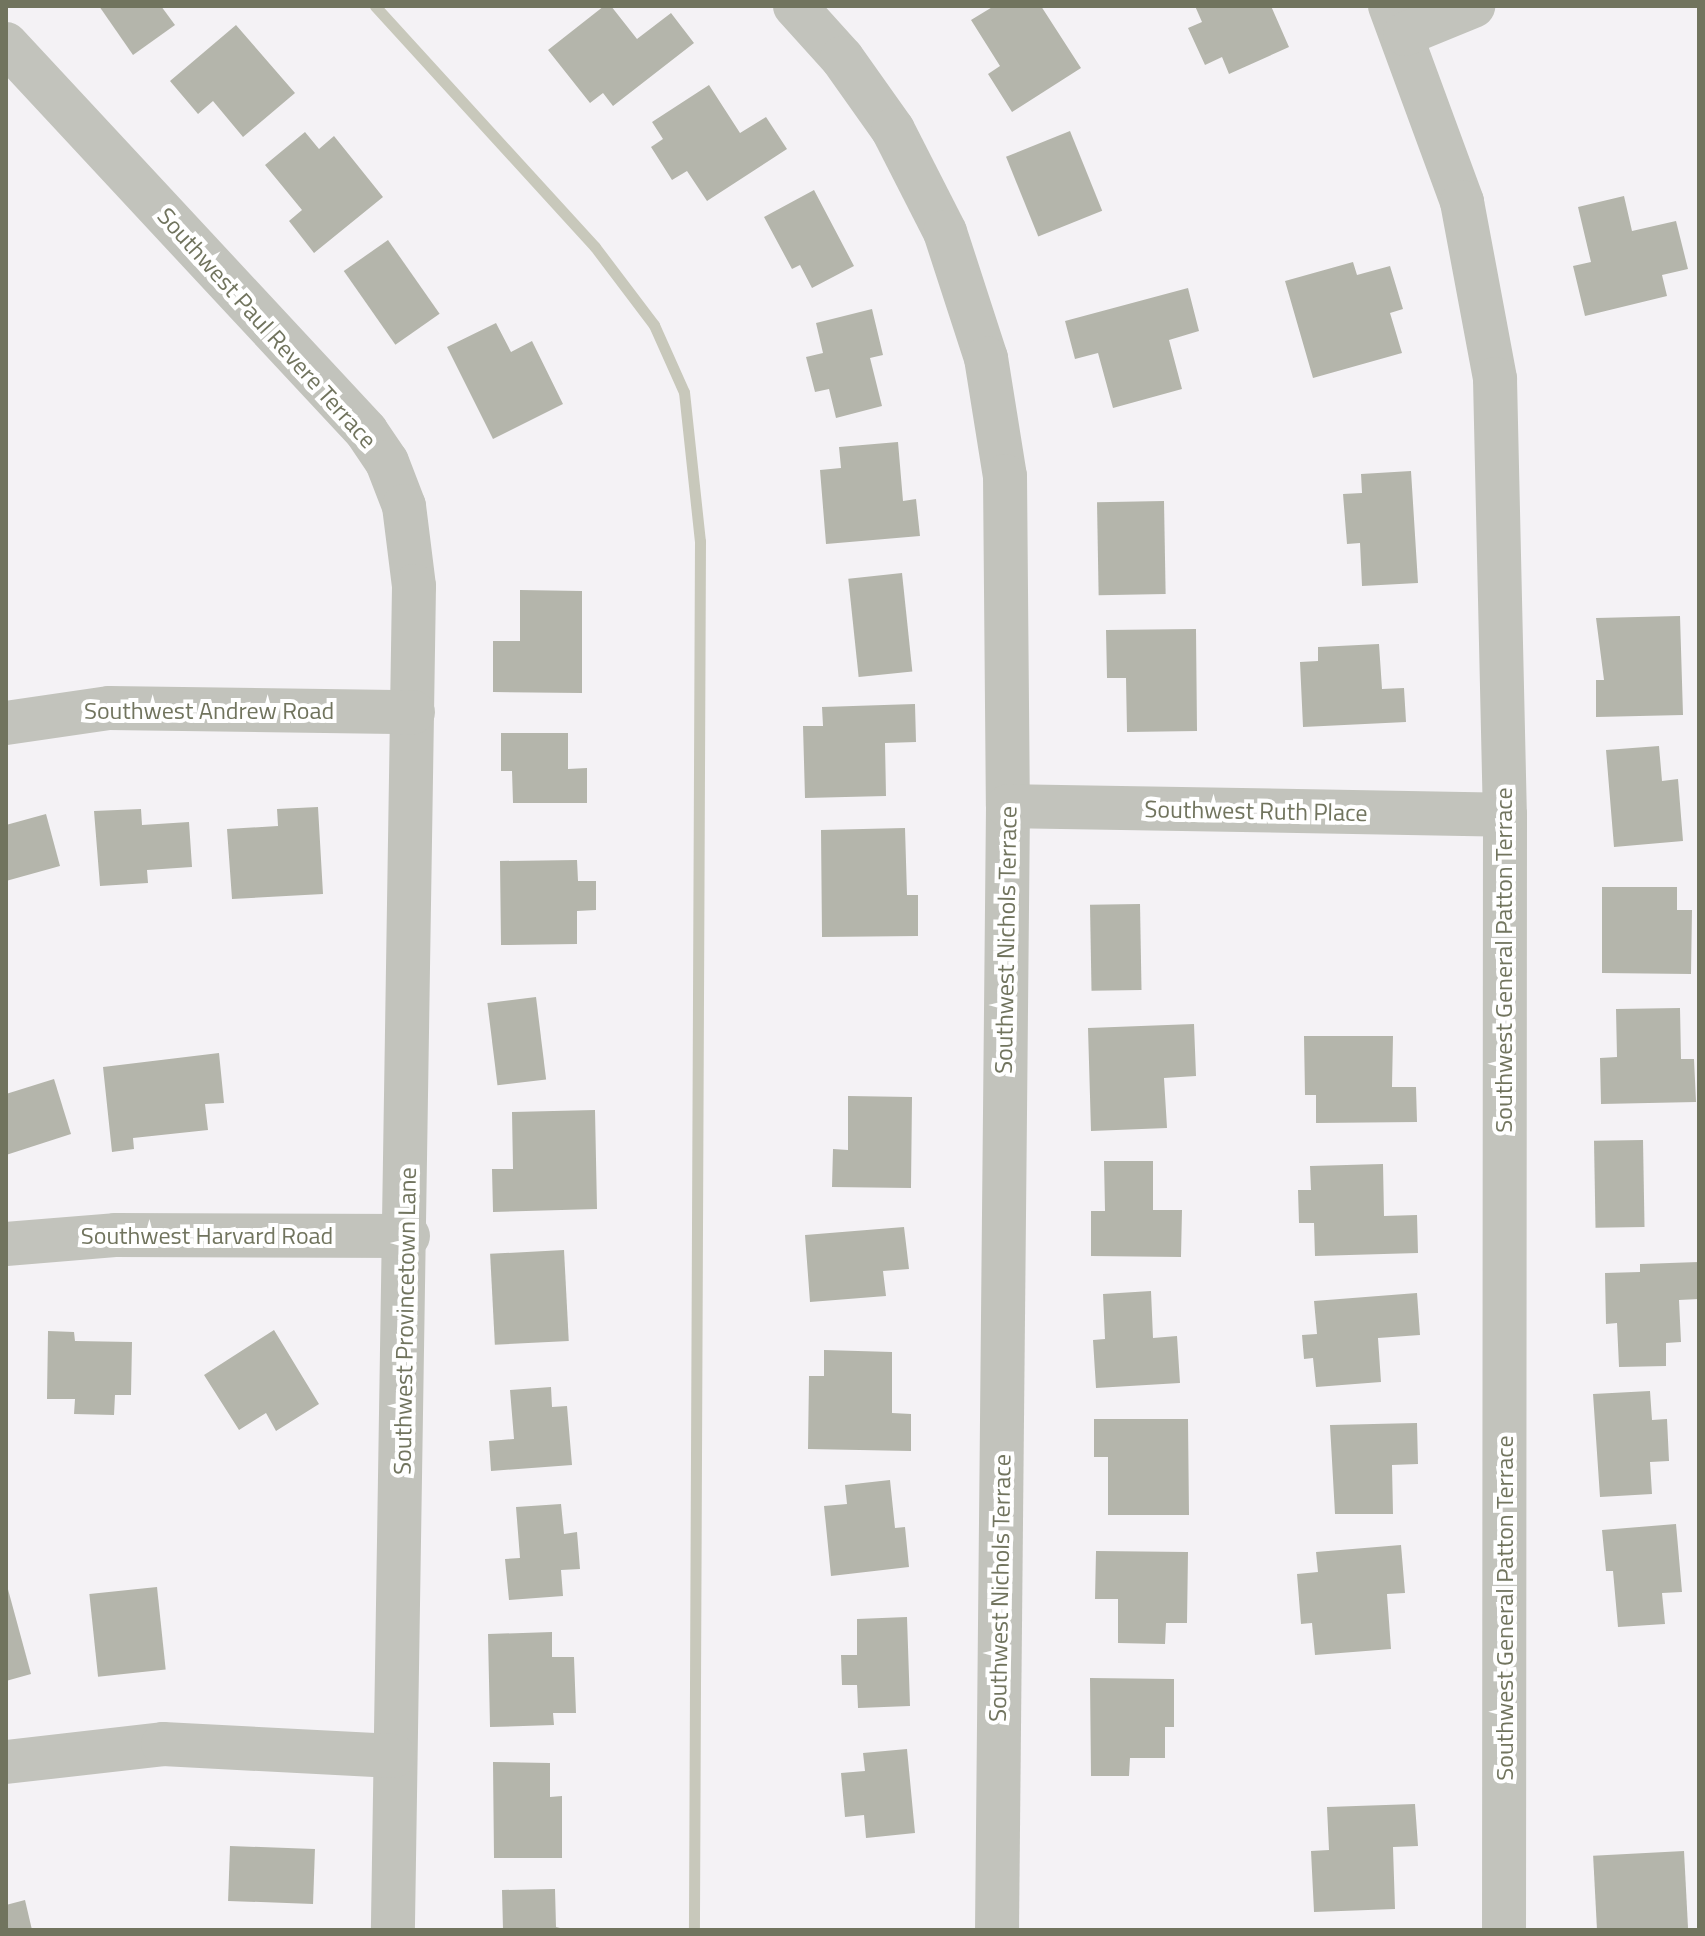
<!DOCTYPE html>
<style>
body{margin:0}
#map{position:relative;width:1705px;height:1936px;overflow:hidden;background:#f4f2f5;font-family:"Titillium Web",sans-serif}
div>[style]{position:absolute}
.stream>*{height:11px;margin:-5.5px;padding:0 5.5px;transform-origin:5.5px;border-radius:5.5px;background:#c8c8bb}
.building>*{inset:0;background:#b4b5ab;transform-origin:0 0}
.minor>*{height:44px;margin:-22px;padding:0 22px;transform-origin:22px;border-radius:22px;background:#c2c3bc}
span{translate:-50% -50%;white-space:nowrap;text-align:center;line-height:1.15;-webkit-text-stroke:8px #fff;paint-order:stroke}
.street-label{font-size:24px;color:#71745e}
.frame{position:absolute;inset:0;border:8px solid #71745e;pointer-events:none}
</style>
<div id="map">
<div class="stream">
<i style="left:375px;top:6px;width:326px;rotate:47.6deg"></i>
<i style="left:595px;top:247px;width:98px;rotate:52.9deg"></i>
<i style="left:654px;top:325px;width:73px;rotate:65.9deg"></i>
<i style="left:684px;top:392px;width:150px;rotate:83.9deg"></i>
<i style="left:700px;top:541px;width:1389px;rotate:90.25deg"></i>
</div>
<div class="building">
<i style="clip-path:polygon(99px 6px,161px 6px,175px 25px,133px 55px)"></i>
<i style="clip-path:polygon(604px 6px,611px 6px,637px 39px,671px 13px,694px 43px,613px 106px,603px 93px,590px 103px,548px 50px)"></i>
<i style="clip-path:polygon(994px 6px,1041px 6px,1081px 68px,1012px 112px,988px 74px,1000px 66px,971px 20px)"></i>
<i style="clip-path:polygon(1195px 6px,1271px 6px,1289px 47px,1229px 74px,1222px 57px,1205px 65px,1188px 28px,1202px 22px)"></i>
<i style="clip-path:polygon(236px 25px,295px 93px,243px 137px,213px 101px,198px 114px,170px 81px)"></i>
<i style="clip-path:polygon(709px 85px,740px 133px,766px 117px,787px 149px,707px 201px,687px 171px,672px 180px,651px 147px,663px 139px,652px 122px)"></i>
<i style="left:1070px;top:131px;width:86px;height:69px;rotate:68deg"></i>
<i style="clip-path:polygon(305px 132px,319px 149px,334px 136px,383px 197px,314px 253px,289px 221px,302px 210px,265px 165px)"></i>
<i style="clip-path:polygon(814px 190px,854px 266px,812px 288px,800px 265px,792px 269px,764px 217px)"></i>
<i style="clip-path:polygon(1624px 196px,1632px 231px,1676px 221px,1688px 269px,1662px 275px,1667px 296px,1585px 316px,1573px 266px,1591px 262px,1578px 207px)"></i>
<i style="left:388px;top:240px;width:90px;height:54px;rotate:55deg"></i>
<i style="clip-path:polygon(1353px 262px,1357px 275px,1390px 266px,1403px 309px,1390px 313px,1402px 353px,1313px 378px,1285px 281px)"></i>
<i style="clip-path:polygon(1188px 288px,1199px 331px,1169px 340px,1182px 389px,1113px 408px,1098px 353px,1075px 359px,1065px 321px)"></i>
<i style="clip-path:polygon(872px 309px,883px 355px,870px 358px,882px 406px,836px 418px,829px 389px,815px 392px,806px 357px,823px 353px,816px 323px)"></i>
<i style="clip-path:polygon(496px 323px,511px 352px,532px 341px,563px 404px,493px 439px,447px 347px)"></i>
<i style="clip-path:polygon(898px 442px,903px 501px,916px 499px,920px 536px,826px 544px,820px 470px,841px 468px,839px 447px)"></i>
<i style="clip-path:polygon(1411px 471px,1418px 583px,1362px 586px,1360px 543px,1347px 544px,1343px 494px,1362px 493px,1361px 474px)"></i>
<i style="left:1164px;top:501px;width:93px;height:67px;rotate:89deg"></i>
<i style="left:902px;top:573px;width:99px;height:54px;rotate:84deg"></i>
<i style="clip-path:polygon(520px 590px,582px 591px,582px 693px,493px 692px,493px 641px,520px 641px)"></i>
<i style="clip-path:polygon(1680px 616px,1683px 715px,1596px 717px,1596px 680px,1604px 680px,1596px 618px)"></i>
<i style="clip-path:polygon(1196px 629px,1197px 731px,1127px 732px,1126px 678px,1107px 678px,1106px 630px)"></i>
<i style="clip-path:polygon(1379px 644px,1382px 689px,1404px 688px,1406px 722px,1303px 727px,1300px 662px,1318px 661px,1318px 647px)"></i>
<i style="clip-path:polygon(915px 704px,916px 742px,885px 743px,886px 796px,805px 798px,803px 726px,823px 726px,822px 707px)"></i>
<i style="clip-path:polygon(501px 733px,568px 733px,568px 769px,587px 768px,587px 803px,513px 803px,512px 771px,501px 771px)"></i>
<i style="clip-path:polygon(1659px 746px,1662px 781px,1678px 779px,1683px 841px,1614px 847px,1606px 750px)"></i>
<i style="clip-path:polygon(318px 807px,323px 894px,232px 899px,227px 829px,278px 826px,277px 809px)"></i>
<i style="clip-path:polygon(141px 809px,142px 825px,189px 822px,192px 867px,147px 870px,148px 883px,100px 886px,94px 811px)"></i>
<i style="clip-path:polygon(46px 814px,60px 866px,6px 881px,6px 825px)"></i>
<i style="clip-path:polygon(905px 828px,907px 895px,918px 895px,918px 936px,822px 937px,821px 830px)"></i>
<i style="clip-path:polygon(577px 860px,578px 881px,596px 881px,596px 910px,577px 911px,577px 944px,501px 945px,500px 861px)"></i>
<i style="clip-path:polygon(1602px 887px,1677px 887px,1677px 910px,1692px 910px,1691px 974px,1602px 973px)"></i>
<i style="left:1140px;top:904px;width:86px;height:50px;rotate:89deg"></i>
<i style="left:536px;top:997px;width:83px;height:49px;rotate:83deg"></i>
<i style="clip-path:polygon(1680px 1008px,1681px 1059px,1694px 1059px,1696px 1102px,1601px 1104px,1600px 1058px,1617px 1057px,1616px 1009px)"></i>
<i style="clip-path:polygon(1194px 1024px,1196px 1076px,1164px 1078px,1167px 1128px,1091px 1131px,1088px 1028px)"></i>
<i style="clip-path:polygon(1304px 1036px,1393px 1036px,1392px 1087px,1416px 1087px,1417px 1122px,1316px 1123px,1316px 1095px,1305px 1095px)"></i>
<i style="clip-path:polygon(219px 1053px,224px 1103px,205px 1104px,208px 1130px,133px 1138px,134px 1149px,112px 1152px,103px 1067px)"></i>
<i style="clip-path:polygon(54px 1079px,71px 1134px,6px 1155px,6px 1094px)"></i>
<i style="clip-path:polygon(848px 1096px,912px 1097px,911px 1188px,832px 1187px,833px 1149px,848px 1150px)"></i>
<i style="clip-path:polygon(595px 1110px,597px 1209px,493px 1212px,492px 1169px,513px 1169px,512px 1112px)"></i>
<i style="left:1643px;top:1140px;width:87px;height:49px;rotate:89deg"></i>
<i style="clip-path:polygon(1104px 1161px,1153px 1161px,1153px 1210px,1182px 1210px,1181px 1257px,1091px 1256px,1091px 1211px,1105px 1211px)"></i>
<i style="clip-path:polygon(1383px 1164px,1384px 1216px,1417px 1215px,1418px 1253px,1315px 1256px,1314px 1223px,1299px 1223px,1298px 1190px,1311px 1190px,1310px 1166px)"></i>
<i style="clip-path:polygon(904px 1227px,909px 1269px,883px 1271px,886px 1296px,810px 1302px,805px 1235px)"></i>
<i style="left:564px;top:1250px;width:91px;height:74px;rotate:87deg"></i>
<i style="clip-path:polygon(1699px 1262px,1699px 1299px,1679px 1300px,1681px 1342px,1666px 1343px,1666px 1366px,1619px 1367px,1617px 1323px,1606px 1324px,1605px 1273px,1640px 1272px,1640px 1264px)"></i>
<i style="clip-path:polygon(1151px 1291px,1153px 1338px,1177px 1336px,1180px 1383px,1096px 1388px,1093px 1340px,1105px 1339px,1103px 1294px)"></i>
<i style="clip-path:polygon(1417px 1293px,1420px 1335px,1378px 1338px,1381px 1382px,1316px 1387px,1313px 1358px,1304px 1359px,1302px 1335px,1317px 1334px,1314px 1301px)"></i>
<i style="clip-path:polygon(274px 1330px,319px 1404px,276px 1431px,266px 1413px,239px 1430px,204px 1375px)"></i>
<i style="clip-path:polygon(48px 1331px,74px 1332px,75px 1341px,132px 1342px,131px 1395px,115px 1395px,114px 1415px,74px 1414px,75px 1399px,47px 1399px)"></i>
<i style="clip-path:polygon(824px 1350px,892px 1352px,892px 1413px,911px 1414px,911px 1451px,808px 1449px,809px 1376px,824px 1376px)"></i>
<i style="clip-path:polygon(551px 1387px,552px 1407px,567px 1406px,572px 1465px,491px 1471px,489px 1441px,514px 1439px,510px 1390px)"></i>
<i style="clip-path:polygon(1650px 1391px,1652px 1420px,1667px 1419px,1669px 1461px,1650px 1462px,1652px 1494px,1600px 1497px,1593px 1394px)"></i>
<i style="clip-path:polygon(1094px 1419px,1188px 1419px,1189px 1515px,1108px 1515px,1108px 1457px,1094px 1457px)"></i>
<i style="clip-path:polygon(1417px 1423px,1418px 1464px,1392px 1465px,1393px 1514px,1335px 1514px,1330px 1425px)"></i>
<i style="clip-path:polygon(890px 1480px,895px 1528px,905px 1527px,909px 1567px,831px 1576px,824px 1506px,847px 1504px,845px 1485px)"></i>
<i style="clip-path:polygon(561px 1504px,564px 1534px,577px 1532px,580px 1569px,561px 1570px,563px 1596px,509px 1600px,505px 1559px,520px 1558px,516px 1507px)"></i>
<i style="clip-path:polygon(1676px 1524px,1682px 1592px,1662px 1593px,1665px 1624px,1618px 1627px,1613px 1571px,1606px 1571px,1602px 1530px)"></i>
<i style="clip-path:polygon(1401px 1545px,1405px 1593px,1387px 1594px,1391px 1649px,1315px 1655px,1312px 1623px,1301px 1624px,1297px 1574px,1318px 1572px,1316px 1552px)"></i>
<i style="clip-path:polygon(1096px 1551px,1188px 1552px,1187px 1623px,1166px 1623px,1165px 1644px,1118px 1643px,1118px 1599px,1095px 1599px)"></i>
<i style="clip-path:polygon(6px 1582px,31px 1674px,6px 1681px)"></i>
<i style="left:157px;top:1587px;width:83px;height:68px;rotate:84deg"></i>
<i style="clip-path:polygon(907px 1617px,910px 1706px,858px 1708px,857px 1685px,842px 1685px,841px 1655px,857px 1655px,857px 1619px)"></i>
<i style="clip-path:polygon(552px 1632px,552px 1657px,574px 1657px,576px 1713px,553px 1713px,554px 1725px,490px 1727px,488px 1634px)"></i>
<i style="clip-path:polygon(1090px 1678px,1174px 1679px,1174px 1727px,1165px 1727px,1165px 1758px,1130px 1758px,1129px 1776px,1091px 1776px)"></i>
<i style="clip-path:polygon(907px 1749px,915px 1833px,866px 1838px,864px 1815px,845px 1817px,841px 1773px,865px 1771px,863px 1753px)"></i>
<i style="clip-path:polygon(493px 1762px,550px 1763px,550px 1797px,562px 1796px,562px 1858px,494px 1858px)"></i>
<i style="clip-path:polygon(1415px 1804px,1418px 1846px,1393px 1847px,1395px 1909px,1314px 1912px,1311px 1851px,1329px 1850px,1327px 1807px)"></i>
<i style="left:230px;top:1846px;width:85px;height:55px;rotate:2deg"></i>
<i style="left:1684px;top:1851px;width:79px;height:91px;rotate:87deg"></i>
<i style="clip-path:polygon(555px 1889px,556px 1927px,568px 1930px,503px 1930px,502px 1890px)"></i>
<i style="clip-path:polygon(25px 1900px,32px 1930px,6px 1930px,6px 1905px)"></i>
</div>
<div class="minor">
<i style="left:795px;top:6px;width:70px;rotate:47.9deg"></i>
<i style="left:842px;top:58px;width:88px;rotate:54.7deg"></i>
<i style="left:893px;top:130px;width:114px;rotate:63deg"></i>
<i style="left:945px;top:232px;width:133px;rotate:72deg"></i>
<i style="left:986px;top:358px;width:120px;rotate:80.9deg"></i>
<i style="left:1005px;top:476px;width:330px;rotate:89.5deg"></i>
<i style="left:1008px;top:806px;width:1124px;rotate:90.56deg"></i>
<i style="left:1390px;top:6px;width:209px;rotate:69.8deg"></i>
<i style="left:1462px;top:202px;width:180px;rotate:79.4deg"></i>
<i style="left:1495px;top:379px;width:436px;rotate:88.7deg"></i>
<i style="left:1505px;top:815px;width:1115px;rotate:90.05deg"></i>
<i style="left:1405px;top:34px;width:74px;rotate:-22.4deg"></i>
<i style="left:6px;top:44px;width:529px;rotate:47.07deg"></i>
<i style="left:366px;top:431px;width:37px;rotate:56deg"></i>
<i style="left:387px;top:462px;width:47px;rotate:68.9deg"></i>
<i style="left:404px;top:506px;width:81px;rotate:82.9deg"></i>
<i style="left:414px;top:586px;width:1344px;rotate:90.9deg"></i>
<i style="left:6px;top:723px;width:104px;rotate:-8.3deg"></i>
<i style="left:109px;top:708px;width:304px;rotate:0.8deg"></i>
<i style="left:1008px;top:806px;width:497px;rotate:1deg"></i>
<i style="left:6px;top:1244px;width:109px;rotate:-4.7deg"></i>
<i style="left:115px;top:1235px;width:293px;rotate:0.2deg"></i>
<i style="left:6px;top:1762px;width:158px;rotate:-6.5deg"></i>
<i style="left:163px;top:1744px;width:231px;rotate:3deg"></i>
</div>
<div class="street-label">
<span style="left:267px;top:328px;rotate:48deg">Southwest Paul Revere Terrace</span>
<span style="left:209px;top:711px">Southwest Andrew Road</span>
<span style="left:1256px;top:811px;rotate:1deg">Southwest Ruth Place</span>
<span style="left:1006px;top:940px;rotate:-89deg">Southwest Nichols Terrace</span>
<span style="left:1504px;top:960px;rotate:-90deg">Southwest General Patton Terrace</span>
<span style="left:207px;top:1236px">Southwest Harvard Road</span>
<span style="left:405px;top:1321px;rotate:-89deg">Southwest Provincetown Lane</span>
<span style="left:1000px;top:1588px;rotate:-89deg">Southwest Nichols Terrace</span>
<span style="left:1505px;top:1608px;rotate:-90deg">Southwest General Patton Terrace</span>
</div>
<div class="frame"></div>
</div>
